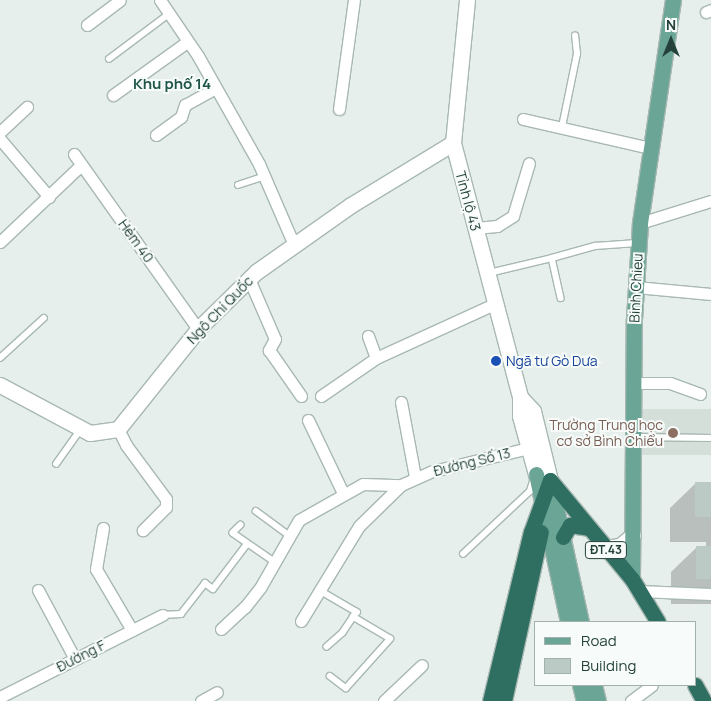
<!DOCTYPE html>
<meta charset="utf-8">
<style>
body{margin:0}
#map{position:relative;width:711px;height:701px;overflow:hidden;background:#e6efeb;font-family:Manrope,sans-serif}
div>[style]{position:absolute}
.built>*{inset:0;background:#d4dfda;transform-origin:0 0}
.shadow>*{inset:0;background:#0003}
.building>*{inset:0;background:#bbcac4;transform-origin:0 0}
.roads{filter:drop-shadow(1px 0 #a8b8b2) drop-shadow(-1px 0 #a8b8b2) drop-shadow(0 1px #a8b8b2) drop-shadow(0 -1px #a8b8b2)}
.lane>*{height:5.5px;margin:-2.75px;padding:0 2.75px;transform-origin:2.75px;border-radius:2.75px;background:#fff}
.street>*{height:11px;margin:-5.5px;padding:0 5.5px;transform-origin:5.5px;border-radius:5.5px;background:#fff}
.secondary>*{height:15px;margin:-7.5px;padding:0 7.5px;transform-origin:7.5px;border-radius:7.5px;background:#fff}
.primary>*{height:15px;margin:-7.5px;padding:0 7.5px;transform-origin:7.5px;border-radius:7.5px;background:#6aa596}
.highway>*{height:15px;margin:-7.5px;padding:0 7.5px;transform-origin:7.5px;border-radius:7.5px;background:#2f6f62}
.dots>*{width:14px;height:14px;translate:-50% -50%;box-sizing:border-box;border:2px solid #f7fbf9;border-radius:50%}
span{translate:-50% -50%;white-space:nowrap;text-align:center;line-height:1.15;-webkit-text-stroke:4px #f7fbf9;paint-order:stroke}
.shield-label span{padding:1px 4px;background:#f7fbf9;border:1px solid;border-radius:4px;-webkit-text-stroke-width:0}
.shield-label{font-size:12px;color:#24423a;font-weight:700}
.street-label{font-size:14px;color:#24423a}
.transit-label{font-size:14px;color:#164399}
.left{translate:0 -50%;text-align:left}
.education-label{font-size:14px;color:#785e54}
.right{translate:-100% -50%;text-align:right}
.neighbourhood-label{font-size:15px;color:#1f5548;font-weight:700}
.legend{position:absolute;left:534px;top:621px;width:162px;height:65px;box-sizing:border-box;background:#f7fbf9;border:1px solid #a3b1ad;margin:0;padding:6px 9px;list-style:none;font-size:15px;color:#24423a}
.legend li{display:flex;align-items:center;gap:10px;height:25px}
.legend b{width:25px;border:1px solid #a3b1ad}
.north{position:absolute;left:646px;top:15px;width:50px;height:50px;-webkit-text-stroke:4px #f7fbf9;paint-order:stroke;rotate:0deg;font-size:14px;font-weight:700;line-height:20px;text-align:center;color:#24423a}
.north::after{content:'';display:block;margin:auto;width:18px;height:22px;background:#24423a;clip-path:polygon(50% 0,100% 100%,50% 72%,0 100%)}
</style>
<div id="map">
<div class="built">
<i style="left:711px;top:409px;width:46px;height:75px;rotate:90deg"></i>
</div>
<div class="shadow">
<i style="clip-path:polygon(696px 483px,711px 483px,711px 604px,671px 604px,671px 572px,697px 547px,706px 547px,706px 542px,670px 542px,670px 508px)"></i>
</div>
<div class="building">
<i style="left:695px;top:482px;width:16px;height:35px"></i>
<i style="left:696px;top:546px;width:15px;height:33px"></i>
</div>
<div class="roads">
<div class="lane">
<i style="left:109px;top:59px;width:75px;rotate:-36.9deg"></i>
<i style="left:562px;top:127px;width:75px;rotate:-78.4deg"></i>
<i style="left:577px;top:54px;width:18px;rotate:-96deg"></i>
<i style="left:238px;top:185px;width:28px;rotate:-18deg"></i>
<i style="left:552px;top:258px;width:45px;rotate:-15.6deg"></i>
<i style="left:595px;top:246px;width:42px;rotate:-4.1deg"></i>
<i style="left:489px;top:273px;width:65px;rotate:-13.4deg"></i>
<i style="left:552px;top:258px;width:41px;rotate:77.3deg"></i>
<i style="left:0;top:358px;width:59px;rotate:-42.3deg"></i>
<i style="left:635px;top:437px;width:76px;rotate:0.8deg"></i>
<i style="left:56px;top:464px;width:43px;rotate:-54.5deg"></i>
<i style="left:256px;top:511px;width:42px;rotate:36.3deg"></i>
<i style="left:241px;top:525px;width:11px;rotate:135deg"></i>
<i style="left:233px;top:533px;width:51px;rotate:34.6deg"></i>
<i style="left:463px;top:554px;width:92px;rotate:-43.2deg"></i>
<i style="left:530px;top:491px;width:10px;rotate:-73deg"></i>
<i style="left:319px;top:590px;width:44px;rotate:30.1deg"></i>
<i style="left:357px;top:612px;width:25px;rotate:124deg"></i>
<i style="left:343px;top:633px;width:21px;rotate:139deg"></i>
<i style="left:162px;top:615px;width:19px;rotate:-3deg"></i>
<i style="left:181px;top:614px;width:39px;rotate:-52deg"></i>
<i style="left:205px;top:583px;width:10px;rotate:37deg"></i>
<i style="left:213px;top:589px;width:56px;rotate:-52.9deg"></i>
<i style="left:330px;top:676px;width:20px;rotate:37deg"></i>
<i style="left:346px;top:688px;width:66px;rotate:-48.1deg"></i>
<i style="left:390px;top:639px;width:43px;rotate:-149.3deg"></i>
</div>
<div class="street">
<i style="left:160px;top:0;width:68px;rotate:55.8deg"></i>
<i style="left:198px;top:56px;width:124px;rotate:60.5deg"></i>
<i style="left:259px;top:164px;width:90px;rotate:66.6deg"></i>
<i style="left:706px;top:12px;width:5px;rotate:-22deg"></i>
<i style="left:87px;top:25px;width:41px;rotate:-37.1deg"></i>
<i style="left:113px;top:95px;width:91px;rotate:-35.6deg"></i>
<i style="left:339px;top:109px;width:110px;rotate:-82.2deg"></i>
<i style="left:523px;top:119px;width:131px;rotate:12.8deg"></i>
<i style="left:0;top:132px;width:37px;rotate:-43deg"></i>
<i style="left:156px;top:135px;width:31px;rotate:-36deg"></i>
<i style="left:181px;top:117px;width:13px;rotate:-72deg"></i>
<i style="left:185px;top:105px;width:35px;rotate:-29deg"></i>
<i style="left:0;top:139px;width:76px;rotate:49.8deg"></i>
<i style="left:74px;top:154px;width:214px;rotate:54.7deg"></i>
<i style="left:640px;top:223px;width:74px;rotate:-17.2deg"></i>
<i style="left:475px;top:228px;width:22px;rotate:-5deg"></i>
<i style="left:497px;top:226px;width:19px;rotate:-32deg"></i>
<i style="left:513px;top:216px;width:55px;rotate:-73.2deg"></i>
<i style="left:0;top:242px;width:110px;rotate:-43.5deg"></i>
<i style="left:249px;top:279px;width:65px;rotate:66.6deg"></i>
<i style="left:275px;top:339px;width:13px;rotate:119deg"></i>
<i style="left:269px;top:350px;width:56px;rotate:55.2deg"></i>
<i style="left:636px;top:287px;width:75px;rotate:5.3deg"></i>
<i style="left:368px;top:336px;width:23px;rotate:70deg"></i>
<i style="left:376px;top:358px;width:130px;rotate:-24.6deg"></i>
<i style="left:633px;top:383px;width:37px"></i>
<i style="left:670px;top:383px;width:32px;rotate:20deg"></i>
<i style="left:321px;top:396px;width:67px;rotate:-34.6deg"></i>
<i style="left:401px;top:402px;width:76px;rotate:79.4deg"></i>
<i style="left:308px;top:420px;width:81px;rotate:64.4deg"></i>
<i style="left:118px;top:429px;width:18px;rotate:63deg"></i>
<i style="left:126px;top:445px;width:67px;rotate:53.5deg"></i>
<i style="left:166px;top:499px;width:8px;rotate:90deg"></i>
<i style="left:166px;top:507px;width:33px;rotate:135deg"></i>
<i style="left:103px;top:528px;width:42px;rotate:99.7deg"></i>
<i style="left:96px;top:569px;width:71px;rotate:59.5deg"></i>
<i style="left:38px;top:590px;width:78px;rotate:61.8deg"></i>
<i style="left:639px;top:591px;width:72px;rotate:2.4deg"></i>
<i style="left:301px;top:621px;width:111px;rotate:-58.6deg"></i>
<i style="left:359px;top:526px;width:59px;rotate:-44.3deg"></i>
<i style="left:401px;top:485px;width:35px;rotate:-24deg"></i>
<i style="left:433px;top:471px;width:99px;rotate:-13.5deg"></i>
<i style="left:221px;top:629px;width:33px;rotate:-43deg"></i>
<i style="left:245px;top:607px;width:24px;rotate:-52deg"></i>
<i style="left:260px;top:588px;width:78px;rotate:-60.2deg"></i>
<i style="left:299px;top:520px;width:73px;rotate:-29.4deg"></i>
<i style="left:363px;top:484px;width:38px;rotate:2deg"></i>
<i style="left:0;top:697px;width:182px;rotate:-26.8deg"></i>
<i style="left:201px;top:701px;width:18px;rotate:-29deg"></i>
<i style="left:384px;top:701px;width:52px;rotate:-43.5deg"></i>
<i style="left:631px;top:701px;width:26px;rotate:-37deg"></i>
</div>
<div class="secondary">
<i style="left:467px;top:0;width:144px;rotate:95.6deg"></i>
<i style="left:453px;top:143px;width:263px;rotate:75.2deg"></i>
<i style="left:520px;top:397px;width:19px;rotate:90deg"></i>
<i style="left:520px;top:416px;width:60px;rotate:74.6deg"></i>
<i style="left:0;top:385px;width:102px;rotate:28.1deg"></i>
<i style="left:90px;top:433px;width:28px;rotate:-8deg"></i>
<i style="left:118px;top:429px;width:128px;rotate:-51.3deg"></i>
<i style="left:198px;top:329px;width:81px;rotate:-44.5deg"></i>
<i style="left:256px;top:272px;width:116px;rotate:-35.2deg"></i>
<i style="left:351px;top:205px;width:119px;rotate:-31.3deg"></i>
<i style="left:520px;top:397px;width:19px;rotate:47deg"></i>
<i style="left:533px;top:411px;width:71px;rotate:76.2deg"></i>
<i style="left:604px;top:548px;width:16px;rotate:-7deg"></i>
<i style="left:620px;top:546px;width:17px;rotate:-40deg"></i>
</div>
<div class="primary">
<i style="left:536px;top:474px;width:151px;rotate:77.8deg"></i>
<i style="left:550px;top:480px;width:145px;rotate:77.7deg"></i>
<i style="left:632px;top:579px;width:260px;rotate:-89.6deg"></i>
<i style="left:634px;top:319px;width:96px;rotate:-86.4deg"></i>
<i style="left:640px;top:223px;width:225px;rotate:-81.6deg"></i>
<i style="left:580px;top:685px;width:16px;rotate:76deg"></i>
<i style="left:594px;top:685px;width:16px;rotate:76deg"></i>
</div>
<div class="highway">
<i style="left:563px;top:537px;width:14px;rotate:-60deg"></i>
<i style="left:570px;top:525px;width:18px;rotate:9deg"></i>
<i style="left:695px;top:685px;width:18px;rotate:61deg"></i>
<i style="left:490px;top:701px;width:174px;rotate:-76.4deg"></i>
<i style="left:531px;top:532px;width:55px;rotate:-69.9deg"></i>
<i style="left:550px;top:480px;width:129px;rotate:50.4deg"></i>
<i style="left:632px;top:579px;width:50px;rotate:58.8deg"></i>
<i style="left:504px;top:701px;width:173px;rotate:-77.7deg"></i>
</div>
</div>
<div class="dots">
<i style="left:496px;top:361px;background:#1a4fb4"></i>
<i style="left:673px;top:433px;background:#8d6e63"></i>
</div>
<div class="shield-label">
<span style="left:606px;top:550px">ĐT.43</span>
</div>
<div class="street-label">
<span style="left:468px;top:201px;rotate:75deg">Tỉnh lộ 43</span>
<span style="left:136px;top:241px;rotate:54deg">Hẻm 40</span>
<span style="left:636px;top:288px;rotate:-87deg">Binh Chieu</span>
<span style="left:220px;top:310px;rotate:-46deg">Ngô Chí Quốc</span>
<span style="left:472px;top:462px;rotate:-14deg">Đường Số 13</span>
<span style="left:81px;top:656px;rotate:-27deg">Đường F</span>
</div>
<div class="transit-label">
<span class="left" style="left:506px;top:361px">Ngã tư Gò Dưa</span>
</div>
<div class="education-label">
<span class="right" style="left:663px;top:433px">Trường Trung học<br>cơ sở Bình Chiểu</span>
</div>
<div class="neighbourhood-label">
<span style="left:172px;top:84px">Khu phố 14</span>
</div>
<ul class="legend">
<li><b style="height:6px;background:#6aa596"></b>Road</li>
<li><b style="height:14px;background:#bbcac4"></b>Building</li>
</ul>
<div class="north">N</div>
</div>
